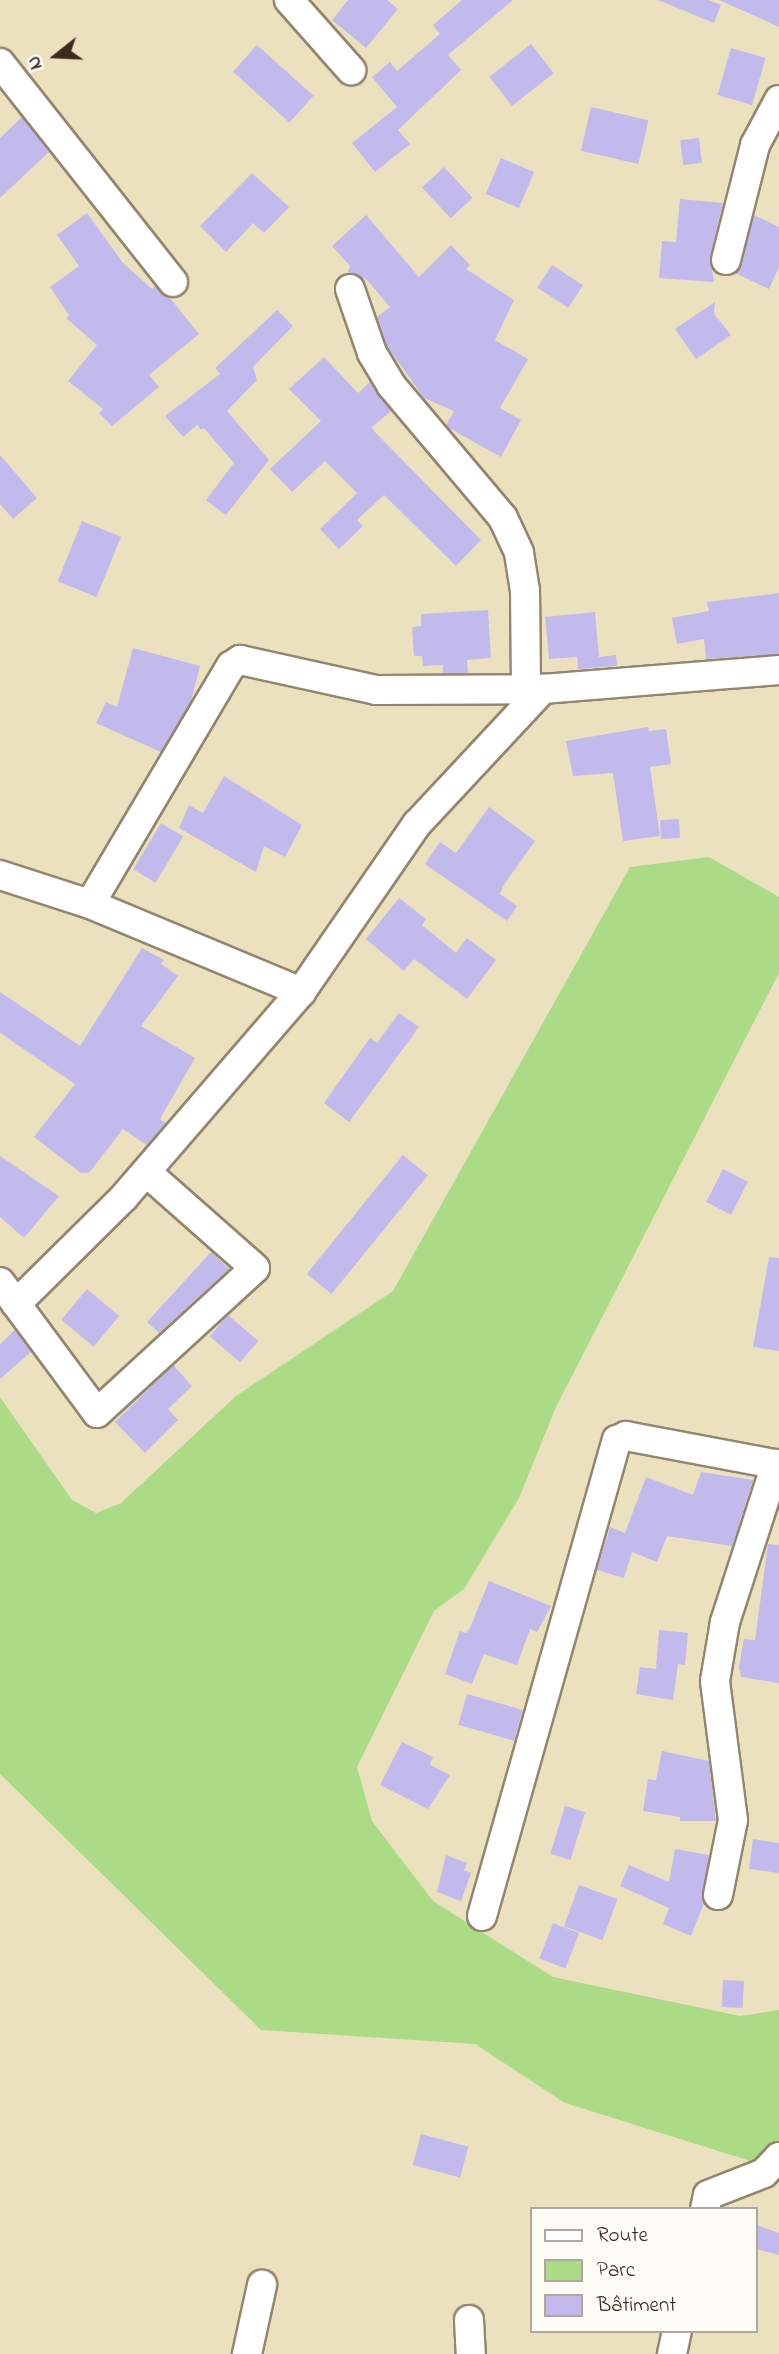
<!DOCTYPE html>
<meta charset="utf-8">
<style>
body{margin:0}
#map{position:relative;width:779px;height:2354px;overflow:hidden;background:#ece1bf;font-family:"Indie Flower",sans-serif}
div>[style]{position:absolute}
.green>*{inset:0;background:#acdb88}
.building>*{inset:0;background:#c2baed;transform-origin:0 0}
.roads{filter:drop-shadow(2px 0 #94866e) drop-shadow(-2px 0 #94866e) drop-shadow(0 2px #94866e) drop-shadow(0 -2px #94866e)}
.minor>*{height:28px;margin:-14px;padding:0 14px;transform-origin:14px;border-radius:14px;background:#fff}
span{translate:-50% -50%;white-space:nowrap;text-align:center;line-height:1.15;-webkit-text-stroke:7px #fdfcf7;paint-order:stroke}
.legend{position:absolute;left:530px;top:2207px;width:228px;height:126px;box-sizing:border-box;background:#fdfcf7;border:2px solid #afa8a0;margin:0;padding:9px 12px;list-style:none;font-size:21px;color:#3b2a1e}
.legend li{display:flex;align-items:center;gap:14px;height:35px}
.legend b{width:35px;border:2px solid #afa8a0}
.north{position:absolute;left:21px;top:21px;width:70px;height:70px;-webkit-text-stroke:5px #fdfcf7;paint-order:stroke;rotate:252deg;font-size:19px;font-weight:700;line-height:28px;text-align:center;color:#3b2a1e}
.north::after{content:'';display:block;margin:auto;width:24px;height:32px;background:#3b2a1e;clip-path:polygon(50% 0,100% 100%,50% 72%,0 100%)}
</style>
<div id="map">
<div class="green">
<i style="clip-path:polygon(709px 857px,779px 897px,779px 973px,556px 1407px,519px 1498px,464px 1589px,434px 1611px,357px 1767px,372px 1821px,433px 1901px,553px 1977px,740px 2016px,779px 2010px,779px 2170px,565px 2103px,475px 2044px,261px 2030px,0 1774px,0 1397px,72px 1500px,96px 1513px,121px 1503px,236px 1396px,393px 1291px,630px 867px)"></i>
</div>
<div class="building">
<i style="clip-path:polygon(348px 0,387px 0,398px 9px,366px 48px,332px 20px)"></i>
<i style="clip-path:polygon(462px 0,513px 0,448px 55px,461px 70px,398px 130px,410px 144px,375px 172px,352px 143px,397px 107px,372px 77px,390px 62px,397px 71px,440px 34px,433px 25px)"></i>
<i style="clip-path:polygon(658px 0,708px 0,721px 5px,714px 23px)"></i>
<i style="clip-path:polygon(719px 0,779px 0,779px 27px,766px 21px)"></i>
<i style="left:531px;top:44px;width:37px;height:53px;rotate:52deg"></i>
<i style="left:257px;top:45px;width:76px;height:36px;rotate:42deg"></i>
<i style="left:731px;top:48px;width:36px;height:49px;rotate:16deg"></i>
<i style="left:591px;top:107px;width:59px;height:45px;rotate:13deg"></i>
<i style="clip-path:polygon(22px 117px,49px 152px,0 198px,0 138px)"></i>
<i style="left:699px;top:138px;width:25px;height:19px;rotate:83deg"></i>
<i style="left:501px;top:158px;width:36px;height:39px;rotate:23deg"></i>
<i style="left:444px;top:167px;width:42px;height:30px;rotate:47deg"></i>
<i style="clip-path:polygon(252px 173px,289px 207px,264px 233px,253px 223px,226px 252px,200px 226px)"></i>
<i style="clip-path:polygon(680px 199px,723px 203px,710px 257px,714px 282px,659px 278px,662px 241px,676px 242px)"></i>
<i style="clip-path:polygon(87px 213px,123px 263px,152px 289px,155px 286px,170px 298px,199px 334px,149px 375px,159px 387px,112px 426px,99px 413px,103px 409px,68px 381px,97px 345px,66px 318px,69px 315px,50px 287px,79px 266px,57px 235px)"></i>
<i style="clip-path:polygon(366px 215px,419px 277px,451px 245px,470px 265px,466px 269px,514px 300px,495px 340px,528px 359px,500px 408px,521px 420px,501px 457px,449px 428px,446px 425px,454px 411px,424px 398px,387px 346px,377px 317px,390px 307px,366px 279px,348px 273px,350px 266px,332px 246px)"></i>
<i style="clip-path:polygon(754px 215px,779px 227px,779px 267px,769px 289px,735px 273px,742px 264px)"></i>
<i style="left:552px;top:265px;width:37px;height:27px;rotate:33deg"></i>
<i style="clip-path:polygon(715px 302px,714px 314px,731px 335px,696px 359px,675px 329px)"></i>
<i style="clip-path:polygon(277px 310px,293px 326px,253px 367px,257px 380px,227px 411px,269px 460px,226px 515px,206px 500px,234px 463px,204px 428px,201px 430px,197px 425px,183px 437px,165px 416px,220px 374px,215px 368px)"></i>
<i style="clip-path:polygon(324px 357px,358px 393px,370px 382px,391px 411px,372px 427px,374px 431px,481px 540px,456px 566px,384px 495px,357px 520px,363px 526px,339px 549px,320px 529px,357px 493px,325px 461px,292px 492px,270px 469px,321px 421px,289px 389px)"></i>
<i style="clip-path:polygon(0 455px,37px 498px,13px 519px,0 504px)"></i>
<i style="left:82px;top:521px;width:42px;height:65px;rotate:22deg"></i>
<i style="clip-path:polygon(779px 593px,779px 654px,706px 659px,704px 639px,677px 644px,672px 618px,709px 611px,707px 602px)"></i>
<i style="clip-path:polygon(488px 610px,491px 658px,467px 660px,468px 673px,443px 673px,443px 665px,423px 666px,422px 656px,414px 656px,412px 627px,421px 626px,421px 614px)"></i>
<i style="clip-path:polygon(595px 612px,599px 657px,616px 655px,617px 666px,578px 669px,577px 657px,549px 659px,545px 617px)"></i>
<i style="clip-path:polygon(133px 648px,200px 666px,191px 702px,161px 752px,96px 723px,106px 702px,117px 707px)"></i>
<i style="clip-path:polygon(648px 727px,649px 731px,666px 729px,671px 764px,650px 767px,660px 836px,623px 841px,613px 773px,573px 776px,566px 741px)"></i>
<i style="clip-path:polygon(224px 776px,302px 825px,285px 857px,264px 846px,256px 872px,179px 828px,189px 805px,203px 813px)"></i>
<i style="clip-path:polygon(489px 807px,535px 841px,503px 886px,500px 894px,517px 906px,507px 921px,425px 864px,440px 842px,456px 853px)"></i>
<i style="left:679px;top:819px;width:19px;height:19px;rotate:87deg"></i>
<i style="left:161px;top:823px;width:26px;height:54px;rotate:31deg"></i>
<i style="clip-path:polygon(399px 898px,426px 919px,422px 925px,456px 953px,467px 938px,496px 960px,467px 999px,414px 959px,404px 971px,366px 939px)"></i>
<i style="clip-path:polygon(142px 948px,164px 960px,161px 964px,178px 976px,141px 1026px,195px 1058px,160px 1119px,166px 1123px,147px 1145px,123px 1129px,89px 1173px,81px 1173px,34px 1137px,75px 1084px,0 1033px,0 992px,80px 1046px)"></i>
<i style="clip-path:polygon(399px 1013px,419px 1027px,349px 1122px,324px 1103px,370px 1038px,377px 1043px)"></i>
<i style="left:403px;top:1155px;width:32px;height:153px;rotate:39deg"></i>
<i style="clip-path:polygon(0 1156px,59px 1196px,24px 1238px,0 1217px)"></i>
<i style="left:723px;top:1169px;width:28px;height:37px;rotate:27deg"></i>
<i style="clip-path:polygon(211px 1252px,229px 1269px,159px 1333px,147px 1322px)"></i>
<i style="clip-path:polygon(769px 1257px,779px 1258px,779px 1351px,753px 1347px)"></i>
<i style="left:87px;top:1289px;width:42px;height:40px;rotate:40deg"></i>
<i style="left:228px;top:1315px;width:40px;height:28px;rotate:41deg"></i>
<i style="clip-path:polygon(15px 1330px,31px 1352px,0 1379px,0 1344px)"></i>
<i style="clip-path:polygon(173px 1365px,192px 1386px,168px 1409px,178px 1420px,145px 1453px,115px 1422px)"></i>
<i style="clip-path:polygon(701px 1472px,753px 1480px,732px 1546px,667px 1536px,657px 1562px,632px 1552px,624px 1578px,597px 1570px,610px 1527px,625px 1533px,646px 1477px,693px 1495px)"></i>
<i style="clip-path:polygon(768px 1544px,779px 1545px,779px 1683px,741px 1677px,739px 1667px,744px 1639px,755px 1640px)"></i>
<i style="clip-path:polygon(489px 1581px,551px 1606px,537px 1632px,530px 1629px,517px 1665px,484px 1654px,472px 1684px,445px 1674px,460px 1631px,466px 1633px,470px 1628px)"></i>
<i style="clip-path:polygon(659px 1630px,688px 1633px,685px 1665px,678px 1664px,673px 1700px,636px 1694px,640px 1667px,656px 1669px)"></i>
<i style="left:467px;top:1694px;width:58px;height:32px;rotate:16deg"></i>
<i style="clip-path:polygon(402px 1742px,433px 1757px,430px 1765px,450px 1775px,428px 1809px,380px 1785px)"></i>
<i style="clip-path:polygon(662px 1751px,709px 1761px,716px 1821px,680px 1821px,680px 1817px,643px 1811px,648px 1779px,656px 1780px)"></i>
<i style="left:565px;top:1806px;width:21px;height:50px;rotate:17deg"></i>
<i style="clip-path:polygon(753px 1839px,779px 1843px,779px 1873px,749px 1869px)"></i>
<i style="clip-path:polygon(675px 1849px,709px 1855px,704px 1903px,691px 1936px,663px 1924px,669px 1908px,620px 1886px,629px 1865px,669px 1882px)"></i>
<i style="clip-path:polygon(446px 1855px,467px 1863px,464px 1870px,471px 1873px,461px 1901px,437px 1892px)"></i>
<i style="left:579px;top:1885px;width:41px;height:44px;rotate:20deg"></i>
<i style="left:553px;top:1923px;width:28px;height:38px;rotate:21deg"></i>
<i style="left:723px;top:1980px;width:21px;height:27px;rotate:3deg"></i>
<i style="left:421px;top:2134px;width:49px;height:32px;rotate:15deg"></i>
<i style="clip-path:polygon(756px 2225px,779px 2233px,779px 2255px,756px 2249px)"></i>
</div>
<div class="roads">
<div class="minor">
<i style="left:289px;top:0;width:94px;rotate:48.5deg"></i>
<i style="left:0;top:63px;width:279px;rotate:51.7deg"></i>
<i style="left:726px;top:260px;width:119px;rotate:-75.8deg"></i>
<i style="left:755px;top:145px;width:51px;rotate:-61.9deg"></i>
<i style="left:350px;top:289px;width:68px;rotate:71deg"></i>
<i style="left:372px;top:353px;width:37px;rotate:59deg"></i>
<i style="left:391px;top:385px;width:174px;rotate:49.9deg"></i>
<i style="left:503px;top:518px;width:38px;rotate:65deg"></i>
<i style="left:519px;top:553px;width:37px;rotate:81deg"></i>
<i style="left:525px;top:590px;width:99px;rotate:89.4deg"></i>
<i style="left:0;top:875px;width:95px;rotate:17.9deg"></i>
<i style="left:90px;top:904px;width:229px;rotate:22.6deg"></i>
<i style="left:90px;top:904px;width:277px;rotate:-59.4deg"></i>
<i style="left:231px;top:666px;width:11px;rotate:-34deg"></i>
<i style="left:240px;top:660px;width:139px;rotate:12.4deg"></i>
<i style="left:376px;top:690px;width:167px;rotate:-0.3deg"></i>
<i style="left:543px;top:689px;width:237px;rotate:-4.6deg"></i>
<i style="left:0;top:1282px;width:163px;rotate:53.5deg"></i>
<i style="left:97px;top:1413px;width:214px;rotate:-42.5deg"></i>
<i style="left:255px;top:1268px;width:145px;rotate:-138.6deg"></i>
<i style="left:16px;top:1304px;width:152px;rotate:-44.7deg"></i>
<i style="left:124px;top:1197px;width:271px;rotate:-49.2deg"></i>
<i style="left:301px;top:992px;width:204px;rotate:-55.4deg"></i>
<i style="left:417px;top:824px;width:185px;rotate:-47deg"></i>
<i style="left:718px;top:1895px;width:76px;rotate:-78.7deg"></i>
<i style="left:733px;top:1820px;width:140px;rotate:-97.4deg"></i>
<i style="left:715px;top:1681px;width:60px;rotate:-80.4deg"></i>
<i style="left:725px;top:1622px;width:166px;rotate:-72.1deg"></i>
<i style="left:482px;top:1916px;width:495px;rotate:-74.2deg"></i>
<i style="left:617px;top:1440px;width:10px;rotate:-24deg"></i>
<i style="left:626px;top:1436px;width:156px;rotate:10.7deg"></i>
<i style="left:705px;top:2209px;width:14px;rotate:-78deg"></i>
<i style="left:708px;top:2195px;width:60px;rotate:-21.4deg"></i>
<i style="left:764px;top:2173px;width:22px;rotate:-47deg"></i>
<i style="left:469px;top:2320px;width:34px;rotate:87deg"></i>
<i style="left:247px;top:2354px;width:71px;rotate:-77.7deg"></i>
<i style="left:672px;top:2354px;width:24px;rotate:-78deg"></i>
</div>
</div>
<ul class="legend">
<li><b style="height:9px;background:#fff"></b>Route</li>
<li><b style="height:19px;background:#acdb88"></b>Parc</li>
<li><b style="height:19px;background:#c2baed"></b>Bâtiment</li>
</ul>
<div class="north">N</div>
</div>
